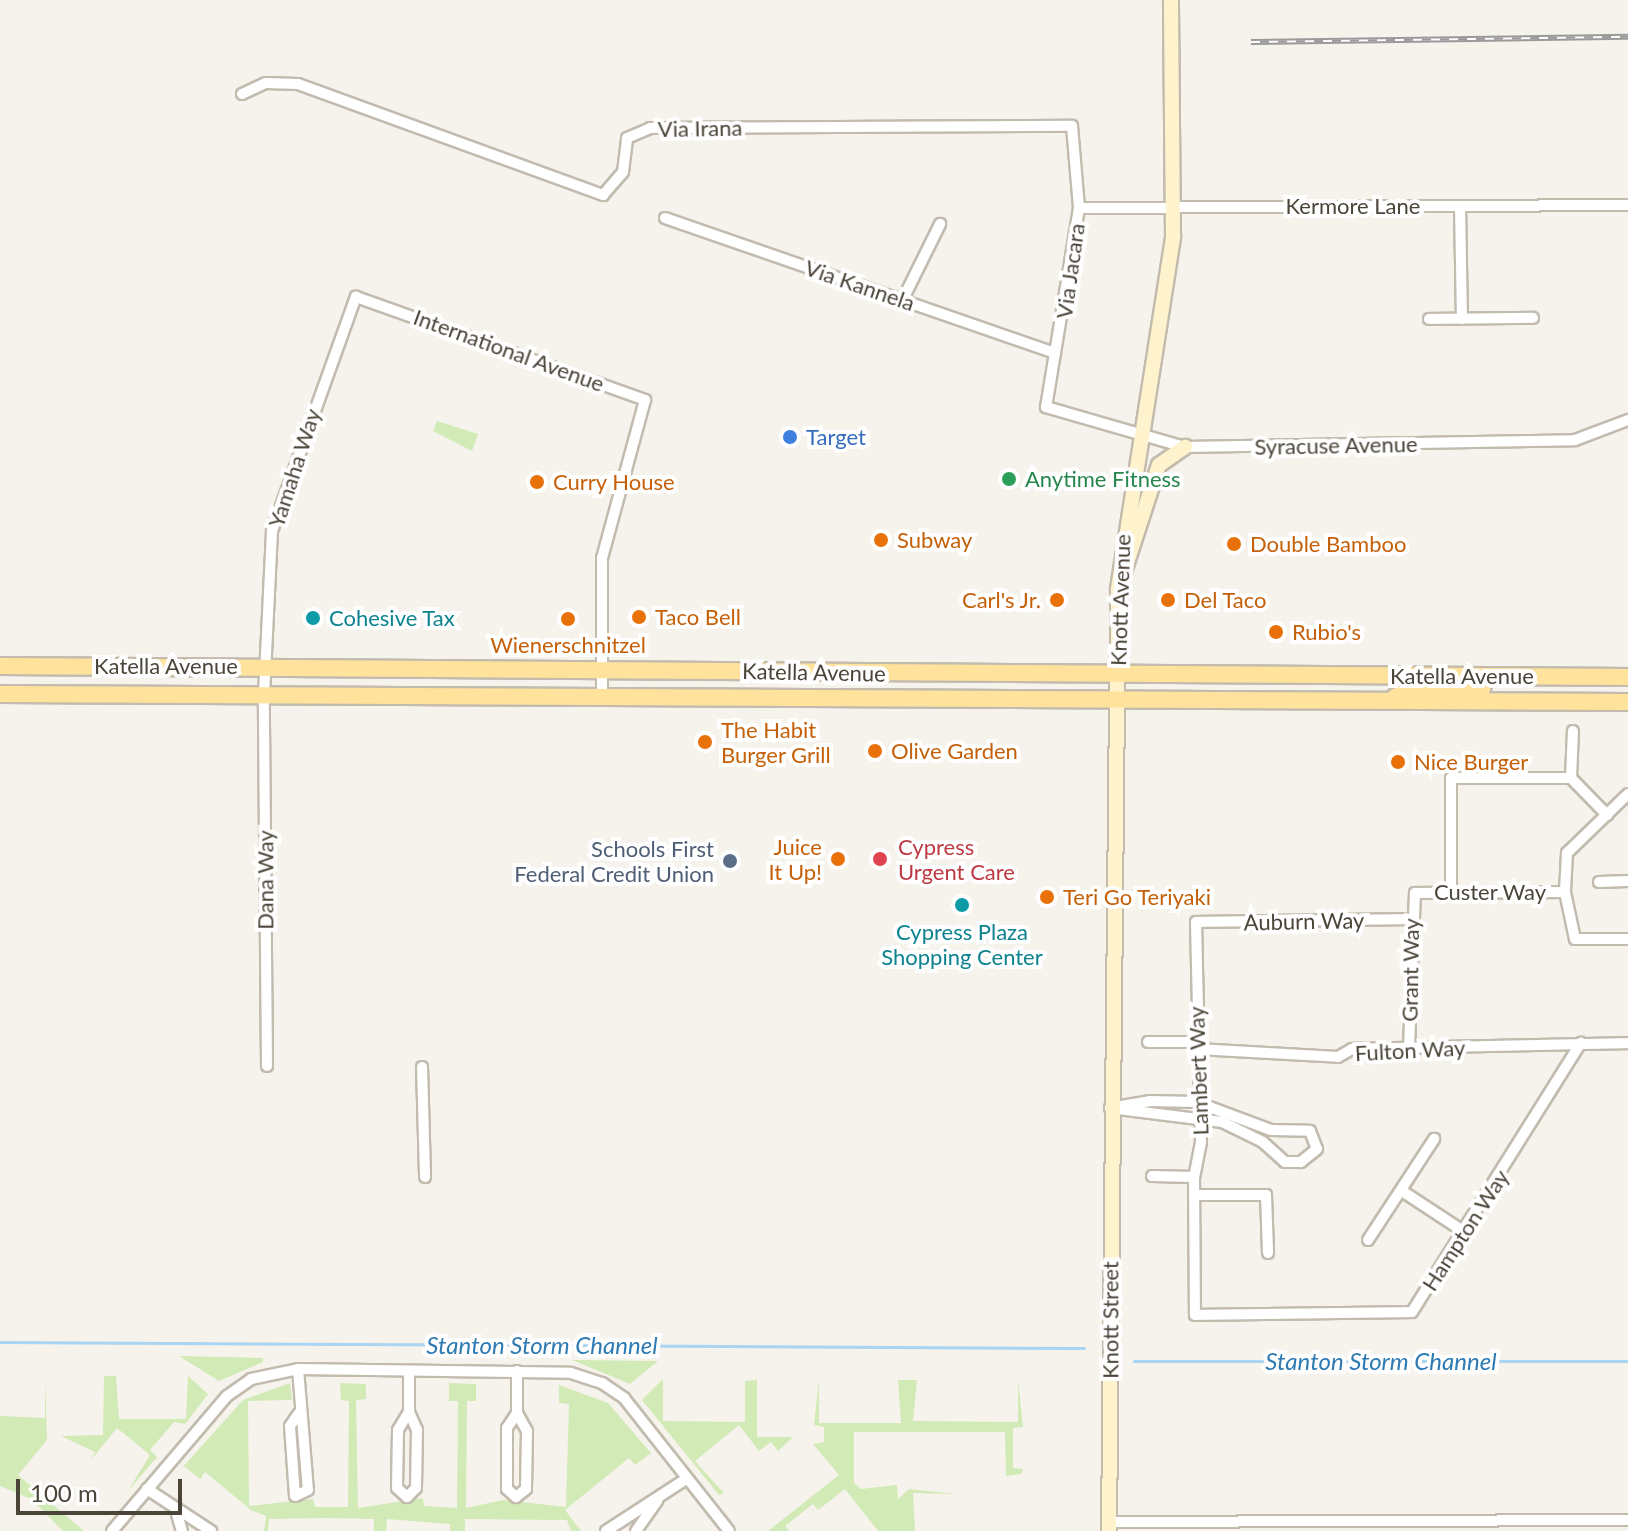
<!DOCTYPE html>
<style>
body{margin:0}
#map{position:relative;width:1628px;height:1531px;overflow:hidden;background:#f6f3ec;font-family:Lato,sans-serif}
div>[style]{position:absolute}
.green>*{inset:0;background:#d2eab5}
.stream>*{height:3px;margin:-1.5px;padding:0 1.5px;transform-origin:1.5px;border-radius:1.5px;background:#a9d4f2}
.roads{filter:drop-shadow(2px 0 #c2bbae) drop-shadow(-2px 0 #c2bbae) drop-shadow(0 2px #c2bbae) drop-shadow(0 -2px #c2bbae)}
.street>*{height:10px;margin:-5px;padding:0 5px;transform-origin:5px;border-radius:5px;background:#fff}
.secondary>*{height:14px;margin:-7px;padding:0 7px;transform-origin:7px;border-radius:7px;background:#fff3cd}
.primary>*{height:16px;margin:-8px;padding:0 8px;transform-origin:8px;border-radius:8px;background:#ffe39c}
.rail>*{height:6px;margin-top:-3px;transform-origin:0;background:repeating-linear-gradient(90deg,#fff 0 9px,#9a9a9a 0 18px);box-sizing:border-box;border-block:2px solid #9a9a9a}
.dots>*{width:22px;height:22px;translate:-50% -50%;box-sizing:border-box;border:4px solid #fff;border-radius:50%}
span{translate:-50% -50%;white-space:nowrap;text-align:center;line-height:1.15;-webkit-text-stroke:8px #fff;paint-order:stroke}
.street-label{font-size:22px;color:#4b4439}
.shop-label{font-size:22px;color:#366cbe}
.left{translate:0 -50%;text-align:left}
.leisure-label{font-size:22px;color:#27864d}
.food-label{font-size:22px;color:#c56008}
.right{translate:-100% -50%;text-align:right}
.culture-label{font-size:22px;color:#0d838f}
.health-label{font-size:22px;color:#be3a42}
.service-label{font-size:22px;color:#4e5e75}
.water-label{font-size:24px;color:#2e7ab2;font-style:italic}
.scale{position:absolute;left:16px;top:1479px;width:166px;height:36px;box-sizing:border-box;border:4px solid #4b4439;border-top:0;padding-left:10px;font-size:24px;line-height:28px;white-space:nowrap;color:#4b4439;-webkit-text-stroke:6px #fff;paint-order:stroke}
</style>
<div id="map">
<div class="green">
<i style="clip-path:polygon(437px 421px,478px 434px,472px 451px,433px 431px)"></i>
<i style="clip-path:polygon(179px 1356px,263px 1358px,263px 1362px,219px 1381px)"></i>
<i style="clip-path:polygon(572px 1360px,658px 1361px,630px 1384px)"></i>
<i style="clip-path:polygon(104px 1376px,116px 1376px,119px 1419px,186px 1419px,188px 1376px,208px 1394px,185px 1424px,174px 1422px,150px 1450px,157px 1457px,128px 1491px,150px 1455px,117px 1428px,91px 1460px,95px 1452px,61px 1436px,103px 1435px)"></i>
<i style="clip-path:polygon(45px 1377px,47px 1440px,18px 1475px,84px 1531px,63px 1531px,31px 1499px,0 1486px,0 1416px,45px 1418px)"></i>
<i style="clip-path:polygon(663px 1379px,663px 1421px,745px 1422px,745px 1381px,757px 1380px,757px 1437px,793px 1437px,778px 1451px,771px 1442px,759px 1451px,739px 1425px,695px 1461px,724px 1493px,719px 1495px,642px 1400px)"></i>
<i style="clip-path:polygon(819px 1380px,819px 1423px,901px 1423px,898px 1380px,917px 1380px,913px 1421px,1018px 1422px,1018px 1380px,1023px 1427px,1013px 1428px,1013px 1468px,1023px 1469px,1021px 1474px,1006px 1476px,1005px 1432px,854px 1432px,854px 1483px,861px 1489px,897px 1485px,898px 1499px,909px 1489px,956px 1494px,913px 1493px,915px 1531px,878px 1531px,845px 1489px,818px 1510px,813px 1504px,785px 1526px,789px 1531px,768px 1531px,839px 1475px,813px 1444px,824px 1442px,824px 1427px,814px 1425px)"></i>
<i style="clip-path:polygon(290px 1383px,292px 1400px,248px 1401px,249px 1506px,313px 1499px,315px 1507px,348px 1507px,349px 1401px,341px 1400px,340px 1383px,366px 1384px,366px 1399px,356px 1400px,358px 1508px,423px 1498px,424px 1506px,457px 1508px,458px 1401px,449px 1401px,449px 1383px,476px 1384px,476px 1401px,467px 1401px,466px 1508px,503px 1500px,566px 1507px,569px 1404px,559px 1403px,559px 1385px,608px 1403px,651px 1453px,635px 1465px,629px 1458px,565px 1510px,581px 1531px,571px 1531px,567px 1520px,465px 1519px,465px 1531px,450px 1531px,450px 1524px,387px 1519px,386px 1531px,374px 1531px,374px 1519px,325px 1518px,269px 1519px,268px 1531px,264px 1531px,266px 1516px,251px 1510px,205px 1472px,200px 1479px,184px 1466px,163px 1489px,243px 1400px)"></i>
</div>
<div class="stream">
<i style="left:0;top:1342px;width:1084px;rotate:0.32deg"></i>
<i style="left:1134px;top:1361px;width:494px"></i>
</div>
<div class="roads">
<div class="street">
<i style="left:242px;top:94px;width:26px;rotate:-25deg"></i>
<i style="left:266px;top:83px;width:32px;rotate:2deg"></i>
<i style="left:298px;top:84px;width:325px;rotate:20deg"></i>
<i style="left:603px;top:195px;width:30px;rotate:-49deg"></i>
<i style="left:623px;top:172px;width:34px;rotate:-83deg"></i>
<i style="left:627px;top:138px;width:25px;rotate:-23deg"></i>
<i style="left:650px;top:128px;width:422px;rotate:-0.3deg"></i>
<i style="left:1072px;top:126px;width:82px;rotate:85.1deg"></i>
<i style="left:1079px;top:208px;width:202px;rotate:99.4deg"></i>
<i style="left:1046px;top:407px;width:145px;rotate:16.1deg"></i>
<i style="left:1185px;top:447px;width:390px;rotate:-1deg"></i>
<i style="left:1575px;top:440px;width:57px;rotate:-20.7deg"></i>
<i style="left:1460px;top:206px;width:113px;rotate:89deg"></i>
<i style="left:1079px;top:208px;width:549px;rotate:-0.31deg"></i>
<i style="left:665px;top:218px;width:413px;rotate:19.1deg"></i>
<i style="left:903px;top:299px;width:84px;rotate:-63.7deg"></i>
<i style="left:1429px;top:319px;width:104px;rotate:-0.6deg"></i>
<i style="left:1571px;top:778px;width:47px;rotate:-87.6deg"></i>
<i style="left:1628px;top:794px;width:85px;rotate:136deg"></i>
<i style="left:1567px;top:853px;width:39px;rotate:93deg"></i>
<i style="left:1565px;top:892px;width:48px;rotate:78deg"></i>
<i style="left:1575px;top:939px;width:53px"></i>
<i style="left:1599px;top:882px;width:29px;rotate:-2deg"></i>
<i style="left:1451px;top:891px;width:113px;rotate:-90deg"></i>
<i style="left:1451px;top:778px;width:120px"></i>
<i style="left:1571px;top:778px;width:52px;rotate:45.8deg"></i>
<i style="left:1411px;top:919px;width:215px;rotate:179.2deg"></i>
<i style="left:1196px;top:922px;width:220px;rotate:88.7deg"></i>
<i style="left:1201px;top:1142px;width:36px;rotate:101deg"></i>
<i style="left:1194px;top:1177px;width:138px;rotate:89.6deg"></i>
<i style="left:1195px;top:1315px;width:217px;rotate:-0.8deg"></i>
<i style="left:1412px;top:1312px;width:318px;rotate:-57.9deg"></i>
<i style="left:1148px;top:1042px;width:47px"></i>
<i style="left:1409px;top:1048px;width:155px;rotate:-87.8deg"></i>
<i style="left:1415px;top:893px;width:150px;rotate:-0.4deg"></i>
<i style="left:1197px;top:1049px;width:141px;rotate:3.2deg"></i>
<i style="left:1338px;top:1057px;width:16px;rotate:-30deg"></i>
<i style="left:1352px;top:1049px;width:276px;rotate:-1.2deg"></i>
<i style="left:267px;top:1066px;width:371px;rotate:-90.5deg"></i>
<i style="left:264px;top:695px;width:164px;rotate:-87.2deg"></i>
<i style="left:272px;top:531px;width:249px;rotate:-70.3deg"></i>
<i style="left:356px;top:297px;width:307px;rotate:19.6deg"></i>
<i style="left:645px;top:400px;width:164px;rotate:105.2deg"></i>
<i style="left:602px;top:558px;width:136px;rotate:90deg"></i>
<i style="left:422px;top:1067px;width:110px;rotate:88.4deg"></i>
<i style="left:1150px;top:1101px;width:46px;rotate:1.2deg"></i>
<i style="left:1196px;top:1102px;width:80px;rotate:20.5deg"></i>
<i style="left:1271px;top:1130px;width:39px;rotate:1deg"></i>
<i style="left:1310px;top:1131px;width:19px;rotate:69deg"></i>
<i style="left:1317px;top:1149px;width:21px;rotate:141deg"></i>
<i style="left:1301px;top:1162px;width:16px;rotate:180deg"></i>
<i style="left:1285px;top:1162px;width:30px;rotate:-138deg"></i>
<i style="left:1263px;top:1142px;width:46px;rotate:-154deg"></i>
<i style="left:1222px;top:1122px;width:113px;rotate:-172.9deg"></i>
<i style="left:1110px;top:1108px;width:41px;rotate:-9.9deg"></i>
<i style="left:1152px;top:1176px;width:42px;rotate:1.4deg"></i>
<i style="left:1402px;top:1191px;width:77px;rotate:33.3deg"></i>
<i style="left:1194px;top:1195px;width:72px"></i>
<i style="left:1266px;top:1195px;width:58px;rotate:88deg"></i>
<i style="left:1368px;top:1240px;width:121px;rotate:-56.8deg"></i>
<i style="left:298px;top:1369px;width:121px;rotate:85.3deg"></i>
<i style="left:308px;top:1490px;width:14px;rotate:155deg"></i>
<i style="left:295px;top:1496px;width:70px;rotate:-94.1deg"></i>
<i style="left:290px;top:1426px;width:16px;rotate:-55deg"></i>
<i style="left:409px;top:1371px;width:41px;rotate:90deg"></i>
<i style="left:409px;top:1412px;width:20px;rotate:66deg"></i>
<i style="left:417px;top:1430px;width:58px;rotate:91deg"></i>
<i style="left:416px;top:1488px;width:13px;rotate:135deg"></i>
<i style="left:407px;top:1497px;width:13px;rotate:-138deg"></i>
<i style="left:397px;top:1488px;width:58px;rotate:-89deg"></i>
<i style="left:398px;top:1430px;width:21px;rotate:-59deg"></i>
<i style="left:517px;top:1371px;width:42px;rotate:90deg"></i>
<i style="left:517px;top:1413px;width:21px;rotate:61deg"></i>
<i style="left:527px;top:1431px;width:58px;rotate:91deg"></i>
<i style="left:526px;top:1489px;width:13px;rotate:141deg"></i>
<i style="left:516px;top:1497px;width:12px;rotate:-138deg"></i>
<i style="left:507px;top:1489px;width:61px;rotate:-90deg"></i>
<i style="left:507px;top:1428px;width:18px;rotate:-56deg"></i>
<i style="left:147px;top:1489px;width:77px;rotate:33.3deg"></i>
<i style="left:177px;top:1514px;width:18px;rotate:74deg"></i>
<i style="left:1109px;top:1522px;width:519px;rotate:-0.22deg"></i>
<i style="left:112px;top:1531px;width:177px;rotate:-49.6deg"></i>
<i style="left:227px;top:1396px;width:29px;rotate:-35deg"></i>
<i style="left:251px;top:1379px;width:48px;rotate:-12deg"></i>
<i style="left:298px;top:1369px;width:273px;rotate:0.8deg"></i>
<i style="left:571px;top:1373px;width:33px;rotate:18deg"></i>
<i style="left:602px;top:1383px;width:27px;rotate:34deg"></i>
<i style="left:624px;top:1398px;width:169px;rotate:51.7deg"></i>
<i style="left:606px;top:1531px;width:95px;rotate:-33deg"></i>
<i style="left:636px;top:1531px;width:37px;rotate:-55deg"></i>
</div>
<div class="secondary">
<i style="left:1122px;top:578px;width:119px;rotate:-71.9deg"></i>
<i style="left:1159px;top:465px;width:32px;rotate:-35deg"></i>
<i style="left:1109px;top:1531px;width:942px;rotate:-89.45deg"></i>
<i style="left:1118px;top:589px;width:357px;rotate:-81.1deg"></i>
<i style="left:1173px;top:236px;width:236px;rotate:-90.5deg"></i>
</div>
<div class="primary">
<i style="left:0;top:666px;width:1628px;rotate:0.39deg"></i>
<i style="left:0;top:694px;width:1628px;rotate:0.28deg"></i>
<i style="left:1395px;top:697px;width:22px;rotate:-22deg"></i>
<i style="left:1415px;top:689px;width:67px"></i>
<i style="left:1482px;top:689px;width:13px;rotate:-77deg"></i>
</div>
</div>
<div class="rail">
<i style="left:1251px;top:42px;width:377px;rotate:-0.8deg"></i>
</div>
<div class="dots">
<i style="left:790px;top:437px;background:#3f7fe0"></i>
<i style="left:1009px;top:479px;background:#2e9e5b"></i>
<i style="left:537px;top:482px;background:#e8710a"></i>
<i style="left:881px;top:540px;background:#e8710a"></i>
<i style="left:1234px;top:544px;background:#e8710a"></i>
<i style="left:1057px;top:600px;background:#e8710a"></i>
<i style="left:1168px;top:600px;background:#e8710a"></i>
<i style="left:639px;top:617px;background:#e8710a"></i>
<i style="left:313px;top:618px;background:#0f9aa8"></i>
<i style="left:568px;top:619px;background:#e8710a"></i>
<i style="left:1276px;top:632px;background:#e8710a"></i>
<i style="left:705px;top:742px;background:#e8710a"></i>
<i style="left:875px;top:751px;background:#e8710a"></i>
<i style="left:1398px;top:762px;background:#e8710a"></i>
<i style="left:838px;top:859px;background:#e8710a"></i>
<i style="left:880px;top:859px;background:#e0444e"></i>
<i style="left:730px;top:861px;background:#5c6f8a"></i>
<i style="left:1047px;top:897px;background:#e8710a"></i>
<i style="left:962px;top:905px;background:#0f9aa8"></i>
</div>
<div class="street-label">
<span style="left:700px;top:128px;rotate:-1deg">Via Irana</span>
<span style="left:1353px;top:206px">Kermore Lane</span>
<span style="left:1070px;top:271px;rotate:-82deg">Via Jacara</span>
<span style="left:860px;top:285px;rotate:19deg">Via Kannela</span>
<span style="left:509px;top:350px;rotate:20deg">International Avenue</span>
<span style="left:1336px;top:445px;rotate:-1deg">Syracuse Avenue</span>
<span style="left:294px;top:468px;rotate:-72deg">Yamaha Way</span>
<span style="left:1120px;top:600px;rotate:-88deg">Knott Avenue</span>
<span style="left:166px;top:666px">Katella Avenue</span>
<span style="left:814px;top:672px;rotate:1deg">Katella Avenue</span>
<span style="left:1462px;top:676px">Katella Avenue</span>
<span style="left:265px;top:880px;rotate:-90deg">Dana Way</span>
<span style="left:1490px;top:892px">Custer Way</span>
<span style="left:1304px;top:921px;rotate:-1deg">Auburn Way</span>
<span style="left:1410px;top:970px;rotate:-89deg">Grant Way</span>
<span style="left:1410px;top:1050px;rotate:-3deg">Fulton Way</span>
<span style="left:1198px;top:1071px;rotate:-92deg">Lambert Way</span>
<span style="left:1465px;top:1230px;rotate:-57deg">Hampton Way</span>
<span style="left:1110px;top:1320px;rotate:-90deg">Knott Street</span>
</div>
<div class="shop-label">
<span class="left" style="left:806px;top:437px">Target</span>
</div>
<div class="leisure-label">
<span class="left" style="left:1025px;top:479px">Anytime Fitness</span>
</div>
<div class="food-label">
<span class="left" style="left:553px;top:482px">Curry House</span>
<span class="left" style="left:897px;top:540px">Subway</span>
<span class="left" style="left:1250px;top:544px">Double Bamboo</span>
<span class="right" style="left:1041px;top:600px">Carl's Jr.</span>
<span class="left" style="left:1184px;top:600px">Del Taco</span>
<span class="left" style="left:655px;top:617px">Taco Bell</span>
<span class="left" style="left:1292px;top:632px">Rubio's</span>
<span style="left:568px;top:645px">Wienerschnitzel</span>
<span class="left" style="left:721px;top:742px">The Habit<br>Burger Grill</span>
<span class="left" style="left:891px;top:751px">Olive Garden</span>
<span class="left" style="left:1414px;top:762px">Nice Burger</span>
<span class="right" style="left:822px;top:859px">Juice<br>It Up!</span>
<span class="left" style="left:1063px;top:897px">Teri Go Teriyaki</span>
</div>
<div class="culture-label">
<span class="left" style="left:329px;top:618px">Cohesive Tax</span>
<span style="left:962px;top:944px">Cypress Plaza<br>Shopping Center</span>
</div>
<div class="health-label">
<span class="left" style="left:898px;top:859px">Cypress<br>Urgent Care</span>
</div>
<div class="service-label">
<span class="right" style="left:714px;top:861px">Schools First<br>Federal Credit Union</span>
</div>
<div class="water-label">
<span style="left:542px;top:1345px">Stanton Storm Channel</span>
<span style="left:1381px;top:1361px">Stanton Storm Channel</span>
</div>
<div class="scale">100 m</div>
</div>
